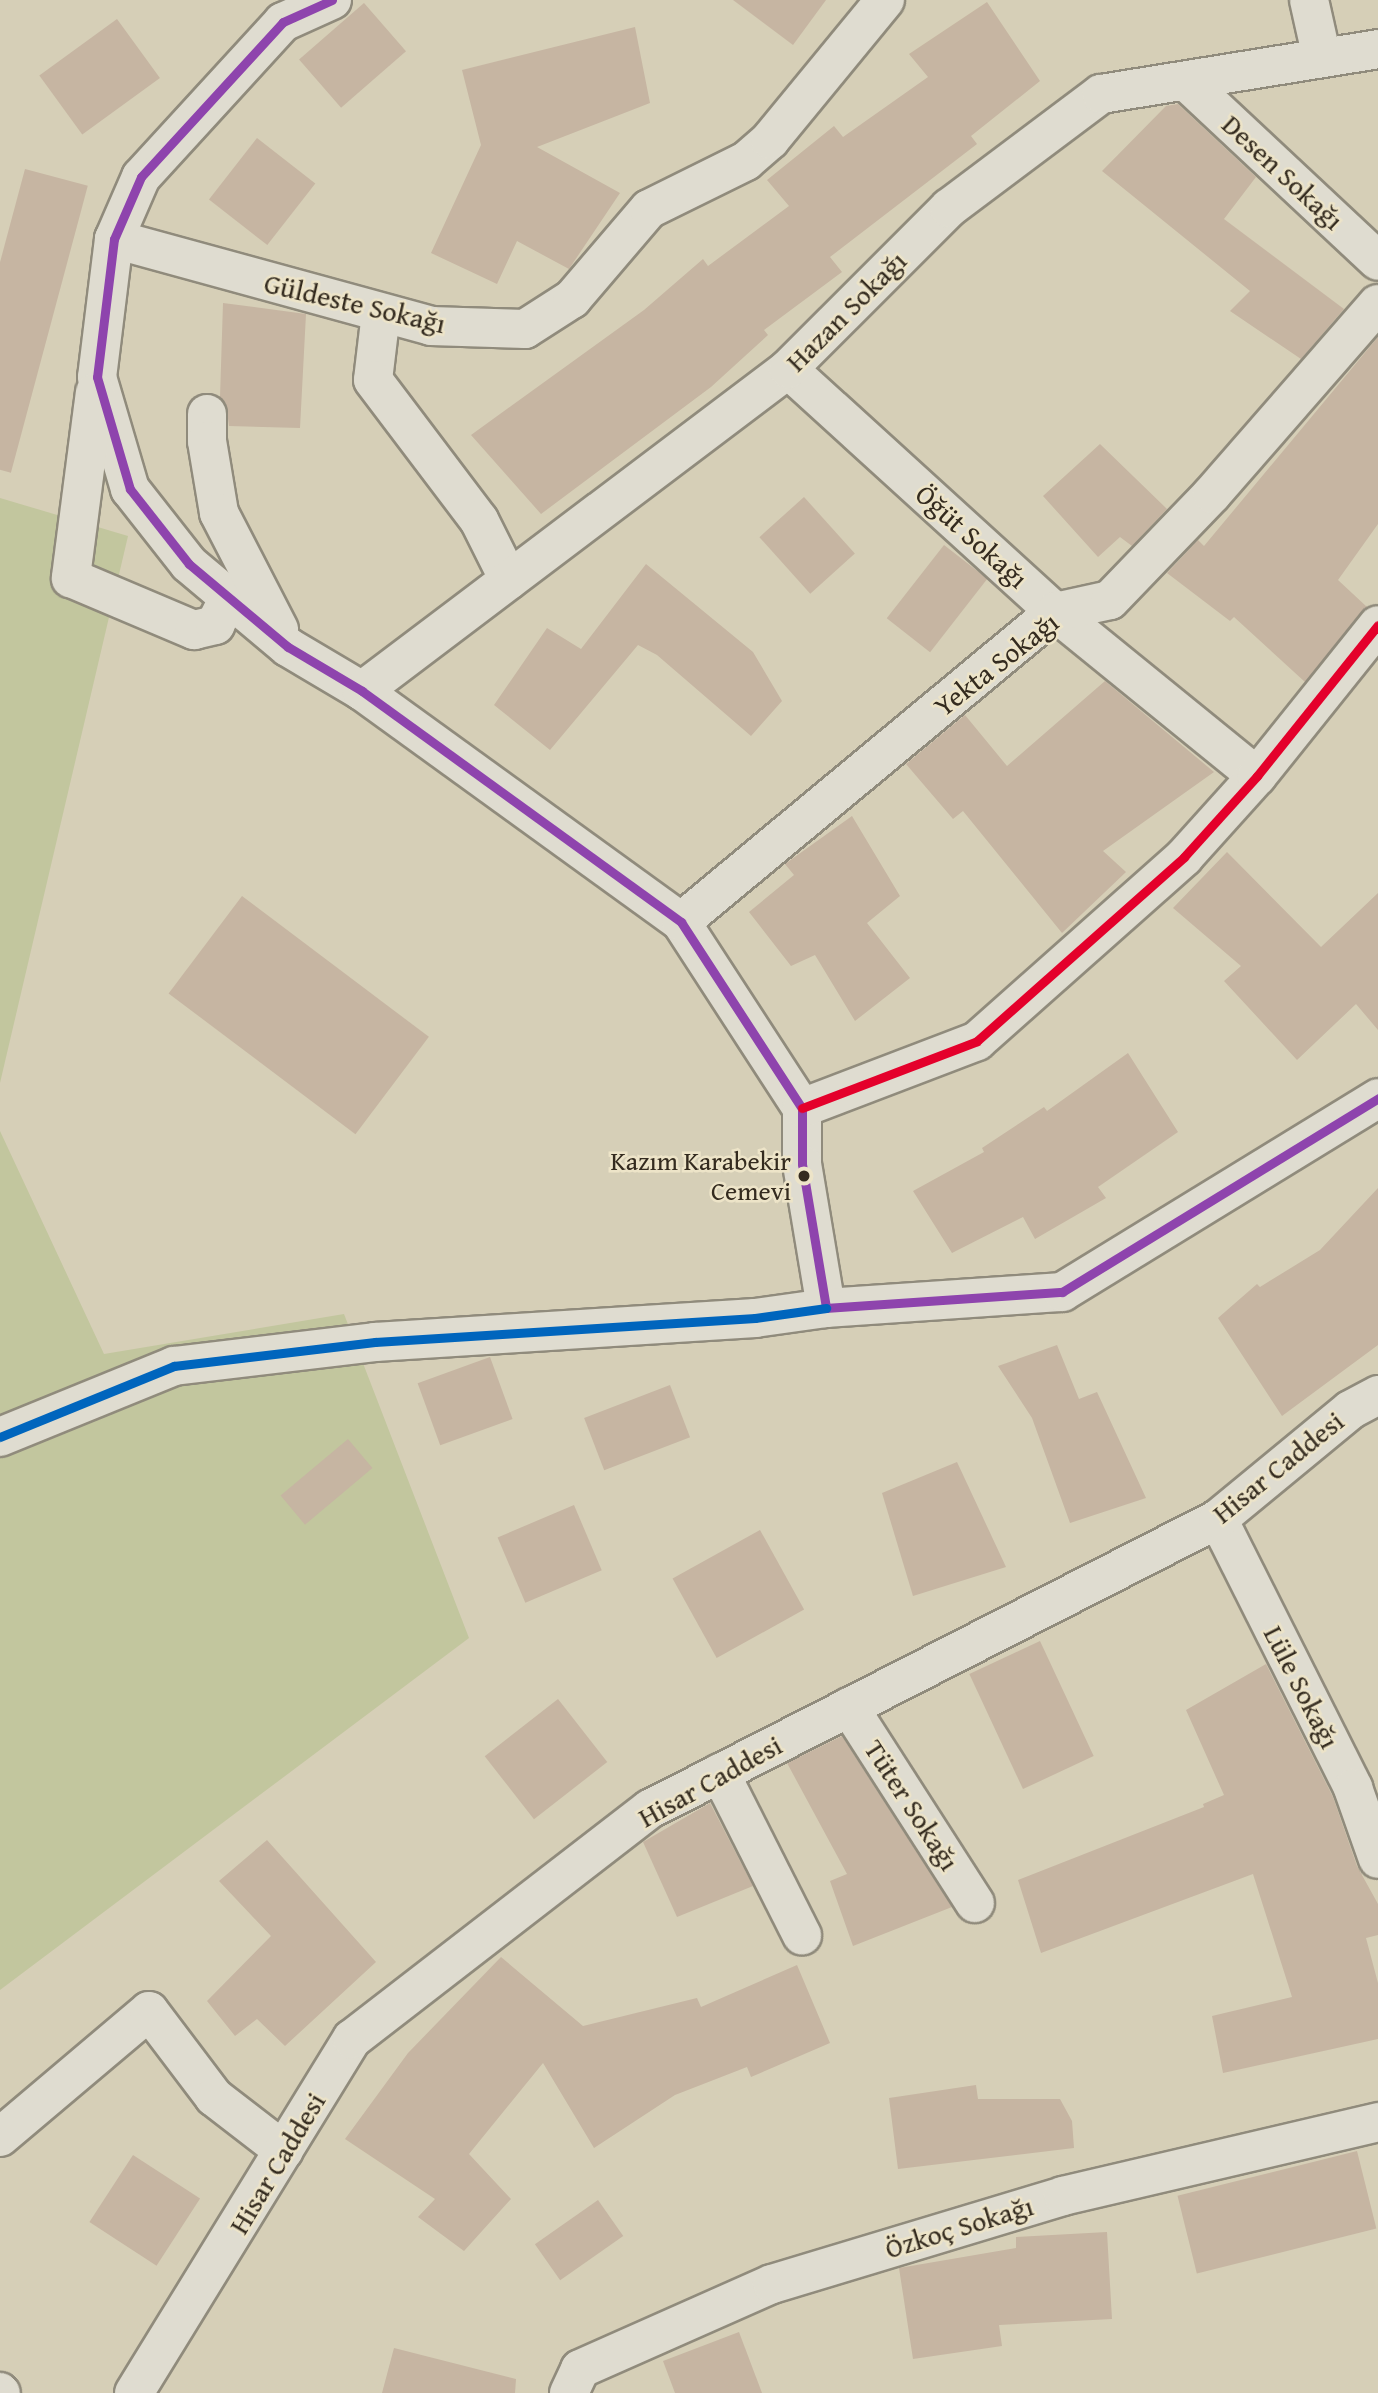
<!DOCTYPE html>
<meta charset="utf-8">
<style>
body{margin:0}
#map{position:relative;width:1378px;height:2393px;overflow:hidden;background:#d6cfb7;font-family:"Gentium Book Plus",serif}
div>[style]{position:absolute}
.green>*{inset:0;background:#c2c69e}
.building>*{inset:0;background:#c6b5a2;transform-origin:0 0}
.roads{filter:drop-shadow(2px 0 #908b7c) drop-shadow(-2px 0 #908b7c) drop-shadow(0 2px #908b7c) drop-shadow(0 -2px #908b7c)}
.minor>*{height:38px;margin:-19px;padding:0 19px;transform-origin:19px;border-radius:19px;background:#dfdcd0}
.bus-1>*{height:9px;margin:-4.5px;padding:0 4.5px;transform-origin:4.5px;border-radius:4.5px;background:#8e44ad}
.bus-2>*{height:9px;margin:-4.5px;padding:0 4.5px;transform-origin:4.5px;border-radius:4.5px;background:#e4002b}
.bus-3>*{height:9px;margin:-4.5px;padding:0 4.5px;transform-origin:4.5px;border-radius:4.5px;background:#0065bd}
.dots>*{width:19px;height:19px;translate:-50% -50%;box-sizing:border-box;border:4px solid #ede4c8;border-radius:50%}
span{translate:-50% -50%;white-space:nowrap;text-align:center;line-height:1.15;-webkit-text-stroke:5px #ede4c8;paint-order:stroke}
.bus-label{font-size:26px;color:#342b1f}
.right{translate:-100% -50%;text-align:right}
.street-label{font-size:28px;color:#342b1f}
</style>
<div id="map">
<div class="green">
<i style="clip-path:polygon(0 498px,128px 536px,0 1083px)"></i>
<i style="clip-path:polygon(0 1131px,104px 1354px,344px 1314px,469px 1638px,0 1990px)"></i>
</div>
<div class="building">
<i style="clip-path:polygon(733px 0,826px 0,793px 45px)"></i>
<i style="clip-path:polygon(987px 2px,1040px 81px,971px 136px,977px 144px,830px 257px,842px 272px,764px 330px,768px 335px,711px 387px,541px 514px,471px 435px,644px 310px,703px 259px,708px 266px,789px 206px,767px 180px,834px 126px,843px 137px,928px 77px,909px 54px)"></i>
<i style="left:364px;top:3px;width:64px;height:86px;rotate:49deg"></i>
<i style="left:117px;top:19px;width:73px;height:96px;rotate:54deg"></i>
<i style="clip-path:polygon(635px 27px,650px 103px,537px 147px,620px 193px,569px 269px,517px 241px,497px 284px,431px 253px,481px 145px,462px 70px)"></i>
<i style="clip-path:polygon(1178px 104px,1256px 177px,1224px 219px,1344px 309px,1301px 359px,1230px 311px,1250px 291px,1102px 171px,1166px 106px)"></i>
<i style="left:257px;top:138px;width:74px;height:78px;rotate:38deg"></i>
<i style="left:25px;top:169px;width:65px;height:297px;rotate:15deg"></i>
<i style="clip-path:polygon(223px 303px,306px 314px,300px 428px,229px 426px,226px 404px,220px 397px)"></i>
<i style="clip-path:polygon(1378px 337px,1378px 524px,1338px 580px,1367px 607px,1305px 682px,1234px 617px,1230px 621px,1167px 573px,1198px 540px,1204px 546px)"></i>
<i style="clip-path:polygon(1100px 444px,1167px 509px,1132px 546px,1120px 537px,1098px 557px,1043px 496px)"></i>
<i style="left:804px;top:497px;width:76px;height:60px;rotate:48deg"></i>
<i style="left:944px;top:545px;width:55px;height:93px;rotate:38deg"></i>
<i style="clip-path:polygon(646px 564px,753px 652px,782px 701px,751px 736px,657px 655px,638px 645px,550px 750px,494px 705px,547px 628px,581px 649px)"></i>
<i style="clip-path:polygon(1105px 681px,1214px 772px,1103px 851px,1126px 872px,1062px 933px,963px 811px,953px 819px,906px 764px,965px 715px,1007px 766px)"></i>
<i style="clip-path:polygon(852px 816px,900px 896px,867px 923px,910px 978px,855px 1021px,815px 955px,791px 966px,749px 912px,794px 875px,785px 864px)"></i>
<i style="clip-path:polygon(1227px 852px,1321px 947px,1378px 893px,1378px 1030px,1356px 1004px,1297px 1060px,1224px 981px,1241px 966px,1173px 908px)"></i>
<i style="left:242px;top:896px;width:234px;height:122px;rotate:37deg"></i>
<i style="clip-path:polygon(1128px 1053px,1178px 1132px,1098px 1187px,1106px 1198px,1035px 1239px,1023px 1217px,952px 1253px,913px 1191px,984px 1152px,982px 1148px,1044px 1107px,1047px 1111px)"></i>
<i style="clip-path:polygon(1378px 1188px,1378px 1345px,1282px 1416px,1218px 1318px,1257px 1284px,1260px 1287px,1320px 1250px)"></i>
<i style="clip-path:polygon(1057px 1345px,1079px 1399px,1097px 1392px,1146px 1498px,1070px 1523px,1032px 1418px,998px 1366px)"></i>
<i style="left:490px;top:1357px;width:66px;height:77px;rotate:70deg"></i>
<i style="left:670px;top:1385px;width:56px;height:92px;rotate:69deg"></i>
<i style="left:348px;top:1439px;width:38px;height:88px;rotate:50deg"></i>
<i style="clip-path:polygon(957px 1462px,1006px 1567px,913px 1596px,882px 1493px)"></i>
<i style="left:574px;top:1505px;width:71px;height:83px;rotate:67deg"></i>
<i style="left:760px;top:1530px;width:91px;height:100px;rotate:61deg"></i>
<i style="left:1040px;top:1641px;width:127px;height:78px;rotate:65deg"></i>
<i style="clip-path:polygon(1266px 1664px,1333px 1797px,1357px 1866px,1378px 1904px,1378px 1935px,1366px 1938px,1378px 1983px,1378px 2039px,1223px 2073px,1212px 2016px,1292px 1997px,1253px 1874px,1041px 1953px,1018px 1880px,1204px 1807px,1203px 1804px,1224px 1795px,1186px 1710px)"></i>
<i style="left:558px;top:1699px;width:80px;height:93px;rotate:52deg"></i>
<i style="clip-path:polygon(842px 1736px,952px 1907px,853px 1946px,830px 1881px,847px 1874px,787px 1763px)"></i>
<i style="clip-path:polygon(710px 1803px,753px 1886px,677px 1917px,643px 1842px)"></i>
<i style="clip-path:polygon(267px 1840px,376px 1962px,285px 2046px,257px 2019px,235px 2036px,207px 2001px,271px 1936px,219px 1881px)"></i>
<i style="clip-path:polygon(501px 1957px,583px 2026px,697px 1998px,701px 2007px,797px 1965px,830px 2043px,751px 2077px,747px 2067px,675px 2095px,594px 2148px,543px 2063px,469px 2154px,511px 2199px,464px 2251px,418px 2217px,435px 2199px,345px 2139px,408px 2053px)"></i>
<i style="clip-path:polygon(976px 2085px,978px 2099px,1060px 2099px,1072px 2121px,1074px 2148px,898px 2169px,889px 2098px)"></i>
<i style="left:1357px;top:2151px;width:80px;height:185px;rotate:76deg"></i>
<i style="left:133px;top:2155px;width:80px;height:80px;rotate:33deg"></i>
<i style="left:598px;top:2200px;width:44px;height:77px;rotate:55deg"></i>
<i style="clip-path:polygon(1107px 2232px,1112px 2319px,999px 2325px,1002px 2346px,913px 2359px,899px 2268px,1016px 2248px,1016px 2237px)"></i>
<i style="clip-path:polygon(739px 2332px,762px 2393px,675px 2393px,663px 2361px)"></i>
<i style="clip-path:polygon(394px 2348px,516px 2379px,515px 2393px,382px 2393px)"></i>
</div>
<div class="roads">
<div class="minor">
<i style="left:332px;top:0;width:54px;rotate:155.8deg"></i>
<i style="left:283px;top:22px;width:210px;rotate:132.5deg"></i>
<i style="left:141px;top:177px;width:68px;rotate:113.5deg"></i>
<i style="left:114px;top:239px;width:139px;rotate:97deg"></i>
<i style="left:97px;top:377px;width:117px;rotate:73.6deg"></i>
<i style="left:130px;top:489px;width:95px;rotate:51.8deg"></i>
<i style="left:189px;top:564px;width:129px;rotate:40deg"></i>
<i style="left:288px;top:647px;width:86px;rotate:30.7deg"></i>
<i style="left:362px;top:691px;width:394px;rotate:35.9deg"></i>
<i style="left:681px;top:922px;width:222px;rotate:57deg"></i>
<i style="left:802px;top:1108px;width:56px;rotate:90deg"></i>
<i style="left:802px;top:1164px;width:146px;rotate:80.5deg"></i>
<i style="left:826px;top:1308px;width:237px;rotate:-3.9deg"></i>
<i style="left:1062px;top:1292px;width:371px;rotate:-31.5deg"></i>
<i style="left:1309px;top:0;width:59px;rotate:77.4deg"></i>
<i style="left:1188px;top:83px;width:260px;rotate:43.1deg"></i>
<i style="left:114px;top:239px;width:329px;rotate:15.3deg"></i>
<i style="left:431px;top:326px;width:94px;rotate:1.8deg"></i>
<i style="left:525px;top:329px;width:56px;rotate:-32.6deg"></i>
<i style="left:572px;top:299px;width:118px;rotate:-49.5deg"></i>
<i style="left:649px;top:209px;width:108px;rotate:-26.3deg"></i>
<i style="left:746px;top:161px;width:32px;rotate:-41deg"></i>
<i style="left:770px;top:140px;width:181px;rotate:-50.6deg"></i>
<i style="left:381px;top:313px;width:67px;rotate:96.8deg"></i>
<i style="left:373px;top:380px;width:176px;rotate:52.9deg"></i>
<i style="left:479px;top:520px;width:67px;rotate:63.4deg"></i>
<i style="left:788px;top:369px;width:361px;rotate:42.3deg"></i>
<i style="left:1055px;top:612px;width:260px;rotate:39.1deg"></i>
<i style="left:95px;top:392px;width:188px;rotate:97.4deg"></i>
<i style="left:71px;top:578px;width:134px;rotate:22.9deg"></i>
<i style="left:194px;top:630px;width:22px;rotate:-13deg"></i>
<i style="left:215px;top:625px;width:31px;rotate:-63deg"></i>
<i style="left:207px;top:414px;width:27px;rotate:90deg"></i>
<i style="left:207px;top:441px;width:73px;rotate:80.5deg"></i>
<i style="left:219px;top:513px;width:131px;rotate:62.7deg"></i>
<i style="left:362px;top:691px;width:534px;rotate:-37.08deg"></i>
<i style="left:788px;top:369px;width:228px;rotate:-45deg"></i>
<i style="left:949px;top:208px;width:190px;rotate:-36.9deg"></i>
<i style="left:1101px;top:94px;width:281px;rotate:-9.2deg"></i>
<i style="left:681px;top:922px;width:486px;rotate:-39.7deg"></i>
<i style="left:1055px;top:612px;width:56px;rotate:-12.3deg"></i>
<i style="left:1110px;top:600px;width:147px;rotate:-46.1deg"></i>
<i style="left:1212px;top:494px;width:252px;rotate:-48.9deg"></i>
<i style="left:802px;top:1108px;width:187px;rotate:-20.9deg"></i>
<i style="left:977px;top:1041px;width:277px;rotate:-41.6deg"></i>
<i style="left:1184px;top:857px;width:109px;rotate:-48deg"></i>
<i style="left:1257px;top:776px;width:193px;rotate:-51.3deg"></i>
<i style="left:0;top:1437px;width:188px;rotate:-22.2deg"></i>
<i style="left:174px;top:1366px;width:202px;rotate:-6.8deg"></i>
<i style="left:375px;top:1342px;width:381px;rotate:-3.6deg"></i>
<i style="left:755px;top:1318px;width:72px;rotate:-8deg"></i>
<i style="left:1218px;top:1519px;width:301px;rotate:63.3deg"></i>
<i style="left:1353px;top:1788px;width:75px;rotate:70.6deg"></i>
<i style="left:849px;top:1707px;width:233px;rotate:57.3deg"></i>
<i style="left:720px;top:1773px;width:182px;rotate:63.2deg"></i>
<i style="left:0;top:2137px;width:195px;rotate:-40.2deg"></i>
<i style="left:149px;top:2011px;width:108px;rotate:52.9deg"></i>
<i style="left:214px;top:2097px;width:88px;rotate:37.6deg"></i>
<i style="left:0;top:2392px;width:1px;rotate:45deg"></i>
<i style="left:134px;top:2393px;width:416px;rotate:-58.4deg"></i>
<i style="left:352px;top:2039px;width:376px;rotate:-37.7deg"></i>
<i style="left:650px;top:1809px;width:638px;rotate:-27.05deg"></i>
<i style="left:1218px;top:1519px;width:171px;rotate:-39.5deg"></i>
<i style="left:1350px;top:1410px;width:32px;rotate:-28deg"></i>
<i style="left:569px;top:2393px;width:26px;rotate:-65deg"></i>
<i style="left:580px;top:2369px;width:210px;rotate:-23.9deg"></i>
<i style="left:772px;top:2284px;width:304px;rotate:-16.8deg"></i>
<i style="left:1063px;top:2196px;width:324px;rotate:-13.2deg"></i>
</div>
</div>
<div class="bus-1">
<i style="left:332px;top:0;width:54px;rotate:155.8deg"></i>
<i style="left:283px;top:22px;width:210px;rotate:132.5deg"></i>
<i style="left:141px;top:177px;width:68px;rotate:113.5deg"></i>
<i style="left:114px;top:239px;width:139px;rotate:97deg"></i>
<i style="left:97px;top:377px;width:117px;rotate:73.6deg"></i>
<i style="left:130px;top:489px;width:95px;rotate:51.8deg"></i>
<i style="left:189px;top:564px;width:129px;rotate:40deg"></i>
<i style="left:288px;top:647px;width:86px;rotate:30.7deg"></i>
<i style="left:362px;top:691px;width:394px;rotate:35.9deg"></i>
<i style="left:681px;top:922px;width:222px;rotate:57deg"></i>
<i style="left:802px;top:1108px;width:56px;rotate:90deg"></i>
<i style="left:802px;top:1164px;width:146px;rotate:80.5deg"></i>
<i style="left:826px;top:1308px;width:237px;rotate:-3.9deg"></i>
<i style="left:1062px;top:1292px;width:371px;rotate:-31.5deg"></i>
</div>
<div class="bus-2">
<i style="left:802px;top:1108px;width:187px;rotate:-20.9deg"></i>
<i style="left:977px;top:1041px;width:277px;rotate:-41.6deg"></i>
<i style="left:1184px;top:857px;width:109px;rotate:-48deg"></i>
<i style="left:1257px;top:776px;width:193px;rotate:-51.3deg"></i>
</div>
<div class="bus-3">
<i style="left:0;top:1437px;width:188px;rotate:-22.2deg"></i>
<i style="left:174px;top:1366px;width:202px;rotate:-6.8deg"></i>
<i style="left:375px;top:1342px;width:381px;rotate:-3.6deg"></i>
<i style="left:755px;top:1318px;width:72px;rotate:-8deg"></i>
</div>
<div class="dots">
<i style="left:804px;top:1176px;background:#342b1f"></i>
</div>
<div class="bus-label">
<span class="right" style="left:791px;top:1176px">Kazım Karabekir<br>Cemevi</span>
</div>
<div class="street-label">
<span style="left:1283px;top:172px;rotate:43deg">Desen Sokağı</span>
<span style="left:355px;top:303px;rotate:13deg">Güldeste Sokağı</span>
<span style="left:846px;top:311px;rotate:-45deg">Hazan Sokağı</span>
<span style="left:972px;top:536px;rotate:42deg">Öğüt Sokağı</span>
<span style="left:996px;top:664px;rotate:-38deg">Yekta Sokağı</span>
<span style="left:1278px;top:1467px;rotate:-39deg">Hisar Caddesi</span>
<span style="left:1302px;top:1687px;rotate:63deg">Lüle Sokağı</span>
<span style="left:710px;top:1781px;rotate:-29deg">Hisar Caddesi</span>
<span style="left:912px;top:1805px;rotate:57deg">Tüter Sokağı</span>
<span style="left:277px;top:2163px;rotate:-59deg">Hisar Caddesi</span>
<span style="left:959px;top:2227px;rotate:-17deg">Özkoç Sokağı</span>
</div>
</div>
